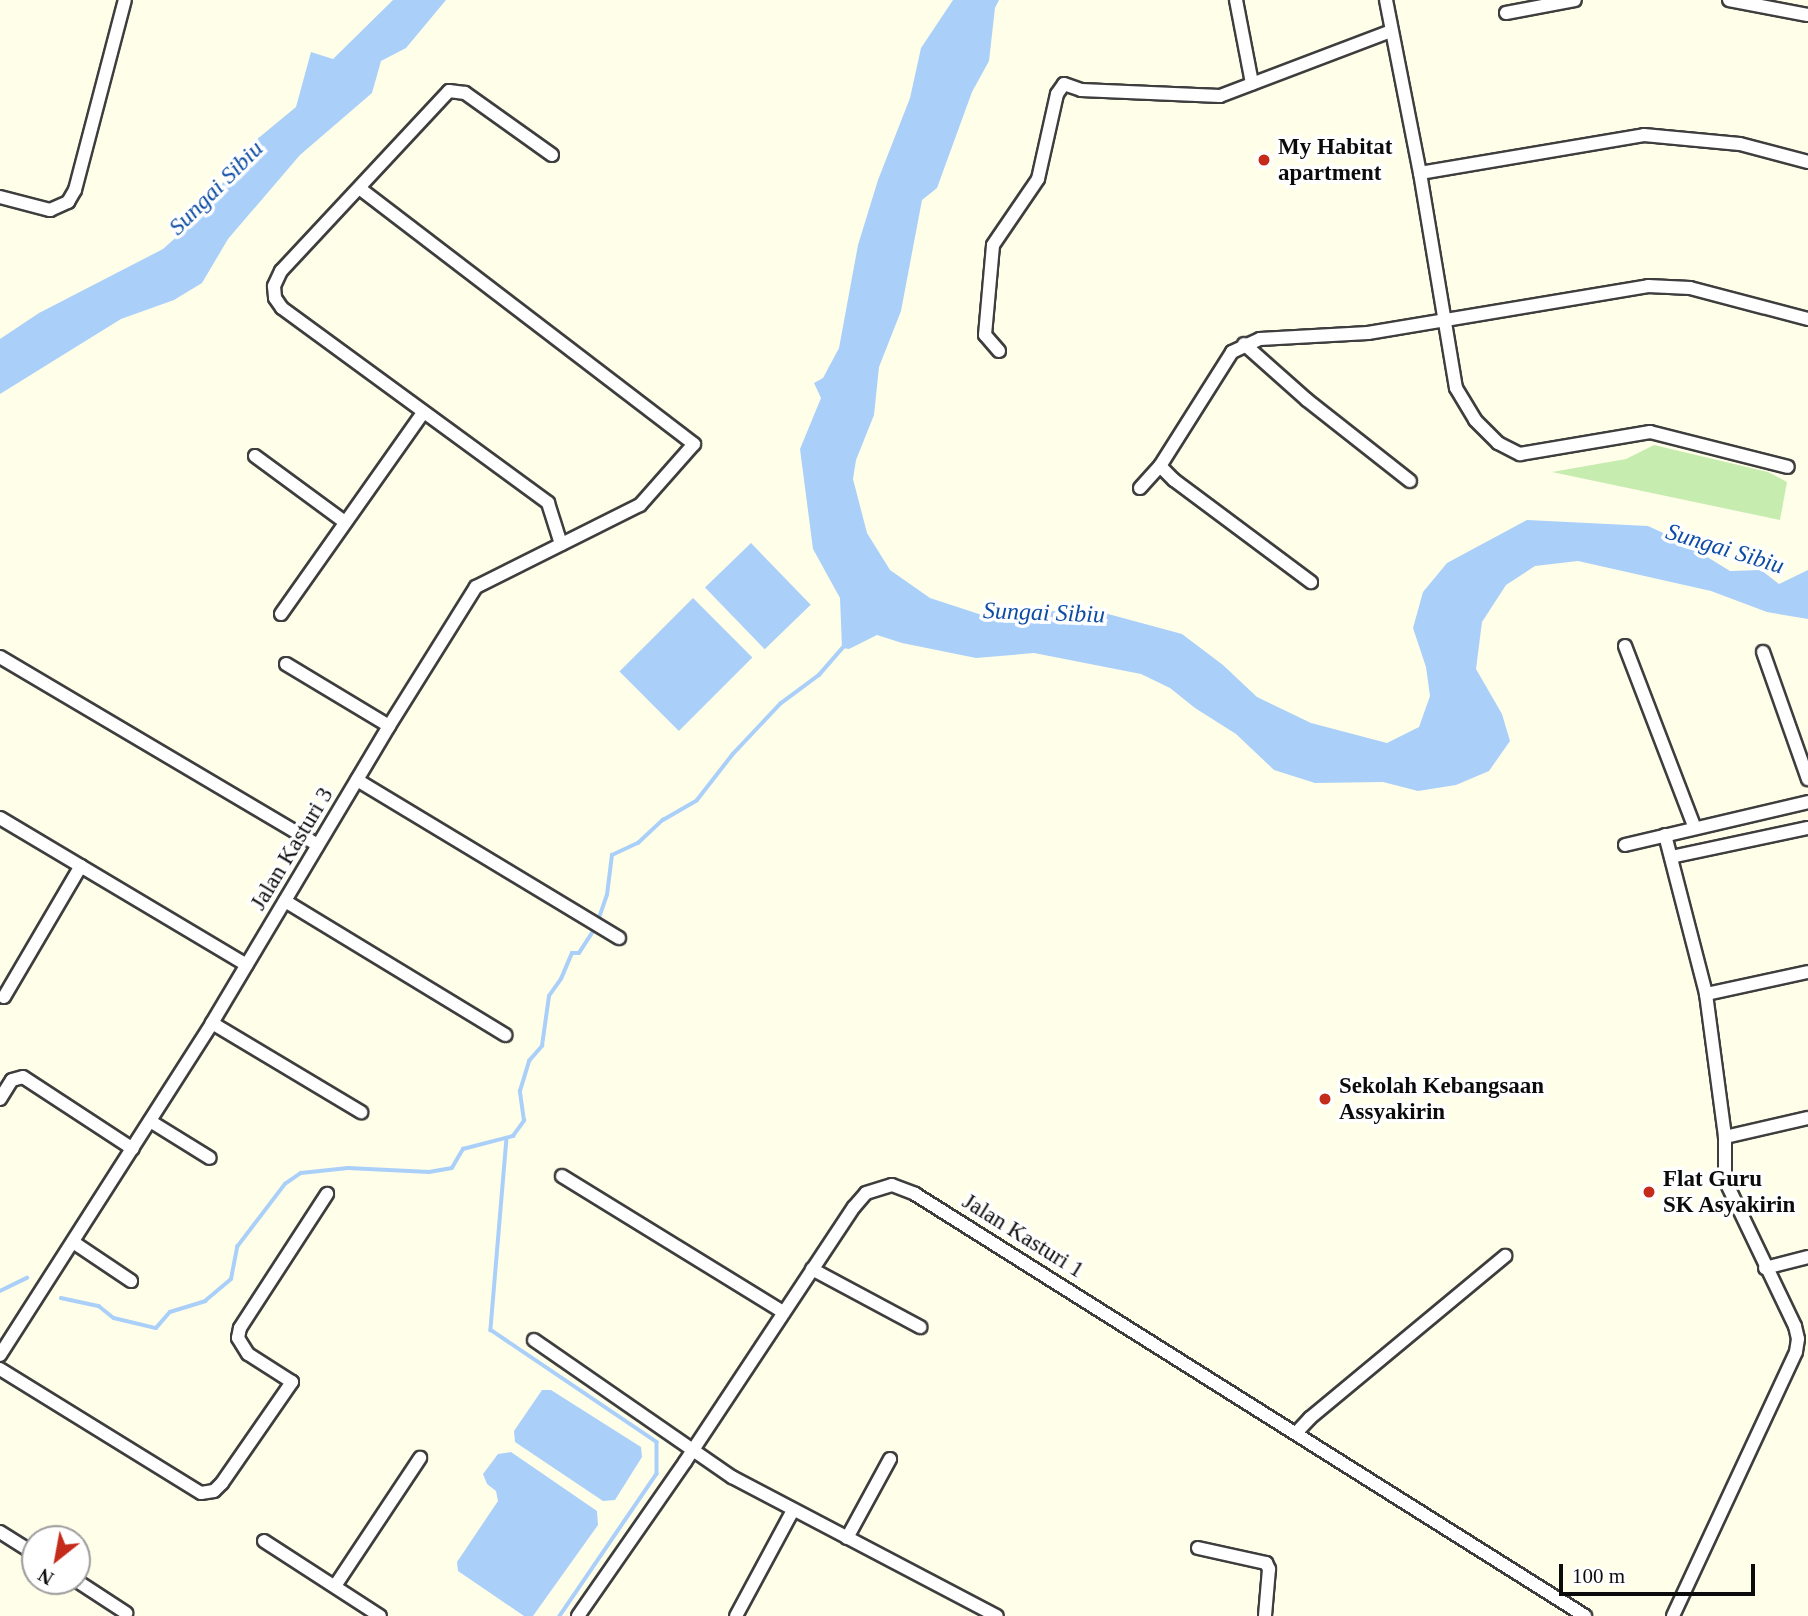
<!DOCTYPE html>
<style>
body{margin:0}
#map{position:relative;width:1808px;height:1616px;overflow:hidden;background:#fffee9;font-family:Georgia,serif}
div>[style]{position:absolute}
.green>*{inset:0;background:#c7ecb0}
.water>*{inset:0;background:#aad0fa;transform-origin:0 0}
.stream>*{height:3.5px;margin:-1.75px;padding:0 1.75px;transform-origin:1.75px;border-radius:1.75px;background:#aad0fa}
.roads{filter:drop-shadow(2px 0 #3e3e3e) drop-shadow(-2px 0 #3e3e3e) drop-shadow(0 2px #3e3e3e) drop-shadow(0 -2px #3e3e3e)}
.minor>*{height:12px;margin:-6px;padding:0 6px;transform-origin:6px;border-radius:6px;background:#fff}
.dots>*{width:19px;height:19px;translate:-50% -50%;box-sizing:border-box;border:4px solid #fff;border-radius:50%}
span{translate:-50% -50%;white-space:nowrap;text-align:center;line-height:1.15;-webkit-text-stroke:7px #fff;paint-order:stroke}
.poi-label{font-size:23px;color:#0b0b0b;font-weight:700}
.left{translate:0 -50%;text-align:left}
.street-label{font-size:23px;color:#0b0b0b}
.water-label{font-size:24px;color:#0d4ca4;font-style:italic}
.north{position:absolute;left:21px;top:1525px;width:70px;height:70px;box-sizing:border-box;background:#fff;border:2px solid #9d9d9d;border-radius:50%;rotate:211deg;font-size:19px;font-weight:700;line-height:28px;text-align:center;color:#0b0b0b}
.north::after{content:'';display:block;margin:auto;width:24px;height:32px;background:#c42b1a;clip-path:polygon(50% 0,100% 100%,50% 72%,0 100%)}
.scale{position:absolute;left:1559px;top:1564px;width:196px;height:32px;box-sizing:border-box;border:4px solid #0b0b0b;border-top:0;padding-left:9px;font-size:21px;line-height:24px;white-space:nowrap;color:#0b0b0b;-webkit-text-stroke:5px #fff;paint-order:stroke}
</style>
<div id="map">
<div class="green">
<i style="clip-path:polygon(1654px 445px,1768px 472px,1787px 482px,1780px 520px,1552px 472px,1626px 459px)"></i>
</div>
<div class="water">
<i style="clip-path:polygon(393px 0,446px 0,406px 48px,381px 61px,372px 93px,300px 155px,228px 239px,202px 283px,174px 300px,121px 319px,0 394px,0 339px,39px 313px,163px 249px,192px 223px,256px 140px,296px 107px,311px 52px,333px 59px)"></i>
<i style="clip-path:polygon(953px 0,999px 0,995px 8px,989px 61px,972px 92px,937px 188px,922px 200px,901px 311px,879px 367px,874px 415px,856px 460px,853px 479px,867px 533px,890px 570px,930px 598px,988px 617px,1086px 608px,1182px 634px,1223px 665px,1257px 697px,1311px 723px,1387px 743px,1419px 727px,1430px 696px,1426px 667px,1413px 628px,1423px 592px,1447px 563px,1527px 520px,1648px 526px,1683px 542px,1730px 571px,1761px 570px,1779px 584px,1808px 570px,1808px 619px,1767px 612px,1711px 591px,1578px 561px,1535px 566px,1506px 585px,1482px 622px,1476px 669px,1502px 714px,1510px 741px,1489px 771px,1456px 785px,1418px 791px,1383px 782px,1315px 783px,1274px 770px,1236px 734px,1195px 708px,1170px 688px,1141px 674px,1034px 653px,976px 658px,902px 643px,877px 635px,849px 649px,842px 648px,840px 598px,813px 549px,800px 449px,821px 398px,814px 383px,823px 378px,839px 348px,858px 245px,878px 180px,910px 98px,921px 48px)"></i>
<i style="left:751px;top:543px;width:86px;height:64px;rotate:46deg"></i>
<i style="left:693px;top:598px;width:84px;height:104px;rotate:45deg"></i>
<i style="clip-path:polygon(542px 1390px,551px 1390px,641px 1447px,642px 1457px,615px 1500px,603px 1501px,515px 1442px,514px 1431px)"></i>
<i style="clip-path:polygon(511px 1452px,597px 1511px,598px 1525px,533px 1616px,524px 1616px,458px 1571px,457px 1562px,498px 1501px,496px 1491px,487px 1484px,483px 1474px,498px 1454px)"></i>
</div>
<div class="stream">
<i style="left:599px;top:918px;width:24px;rotate:-71deg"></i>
<i style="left:607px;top:895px;width:40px;rotate:-82.9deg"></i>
<i style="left:612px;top:855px;width:29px;rotate:-25deg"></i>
<i style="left:638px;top:843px;width:34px;rotate:-43deg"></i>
<i style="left:663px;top:820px;width:39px;rotate:-30deg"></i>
<i style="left:697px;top:800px;width:58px;rotate:-52deg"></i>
<i style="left:733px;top:754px;width:69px;rotate:-46.8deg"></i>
<i style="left:780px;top:704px;width:49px;rotate:-36.6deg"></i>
<i style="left:819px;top:675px;width:37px;rotate:-49deg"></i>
<i style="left:507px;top:1138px;width:193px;rotate:94.8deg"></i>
<i style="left:491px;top:1330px;width:200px;rotate:34deg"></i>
<i style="left:657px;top:1442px;width:32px;rotate:90deg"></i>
<i style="left:657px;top:1474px;width:172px;rotate:124.3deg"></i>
<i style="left:0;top:1291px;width:30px;rotate:-26deg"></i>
<i style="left:61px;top:1298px;width:39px;rotate:12deg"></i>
<i style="left:99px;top:1306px;width:19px;rotate:39deg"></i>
<i style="left:114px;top:1318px;width:43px;rotate:13.4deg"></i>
<i style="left:156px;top:1328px;width:21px;rotate:-49deg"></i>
<i style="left:170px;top:1312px;width:37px;rotate:-17deg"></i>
<i style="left:205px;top:1301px;width:34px;rotate:-40deg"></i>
<i style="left:231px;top:1279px;width:33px;rotate:-79deg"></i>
<i style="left:237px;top:1247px;width:79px;rotate:-52.7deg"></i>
<i style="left:285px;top:1184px;width:19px;rotate:-35deg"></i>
<i style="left:301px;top:1173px;width:47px;rotate:-6.1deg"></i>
<i style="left:348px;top:1168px;width:81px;rotate:2.8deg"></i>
<i style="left:429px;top:1172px;width:23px;rotate:-10deg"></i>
<i style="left:452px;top:1168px;width:22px;rotate:-60deg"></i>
<i style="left:463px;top:1149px;width:52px;rotate:-14.6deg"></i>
<i style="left:513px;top:1136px;width:19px;rotate:-54deg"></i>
<i style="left:524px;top:1121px;width:30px;rotate:-98deg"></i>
<i style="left:520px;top:1091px;width:31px;rotate:-73deg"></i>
<i style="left:529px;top:1061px;width:20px;rotate:-49deg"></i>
<i style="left:542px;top:1046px;width:50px;rotate:-82deg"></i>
<i style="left:549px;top:996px;width:21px;rotate:-55deg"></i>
<i style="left:561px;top:979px;width:28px;rotate:-67deg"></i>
<i style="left:572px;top:953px;width:7px"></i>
<i style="left:579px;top:953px;width:24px;rotate:-57deg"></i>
</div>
<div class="roads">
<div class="minor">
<i style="left:1236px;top:0;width:85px;rotate:79.1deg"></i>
<i style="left:1386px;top:0;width:176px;rotate:78.9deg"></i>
<i style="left:1420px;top:173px;width:218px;rotate:80.5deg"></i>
<i style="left:1456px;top:388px;width:37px;rotate:59deg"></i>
<i style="left:1475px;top:420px;width:33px;rotate:45deg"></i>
<i style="left:1498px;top:443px;width:25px;rotate:27deg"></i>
<i style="left:1520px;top:454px;width:132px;rotate:-9.6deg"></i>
<i style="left:1650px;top:432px;width:142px;rotate:14.2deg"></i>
<i style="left:1729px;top:0;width:80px;rotate:10.8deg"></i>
<i style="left:1506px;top:13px;width:70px;rotate:-10.7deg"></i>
<i style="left:552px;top:155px;width:107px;rotate:-144.5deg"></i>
<i style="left:465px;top:93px;width:16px;rotate:-173deg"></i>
<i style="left:449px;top:91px;width:246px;rotate:133deg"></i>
<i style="left:281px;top:271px;width:17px;rotate:115deg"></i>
<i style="left:274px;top:286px;width:12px;rotate:85deg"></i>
<i style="left:275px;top:298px;width:12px;rotate:55deg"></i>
<i style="left:282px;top:308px;width:330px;rotate:36.2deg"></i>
<i style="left:548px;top:503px;width:43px;rotate:72.4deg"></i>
<i style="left:1420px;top:173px;width:227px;rotate:-9.6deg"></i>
<i style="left:1644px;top:135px;width:96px;rotate:5.4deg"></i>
<i style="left:1740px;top:144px;width:70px;rotate:14.8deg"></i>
<i style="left:0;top:197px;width:52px;rotate:14.6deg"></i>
<i style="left:50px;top:210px;width:20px;rotate:-24deg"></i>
<i style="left:68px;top:202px;width:14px;rotate:-60deg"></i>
<i style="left:75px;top:190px;width:196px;rotate:-75.3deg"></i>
<i style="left:1244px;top:344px;width:84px;rotate:41.6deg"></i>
<i style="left:1307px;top:400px;width:131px;rotate:38.2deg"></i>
<i style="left:999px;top:351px;width:21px;rotate:-131deg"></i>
<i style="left:985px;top:335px;width:90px;rotate:-84.9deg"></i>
<i style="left:993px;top:245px;width:80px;rotate:-55.7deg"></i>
<i style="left:1038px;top:179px;width:87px;rotate:-77.4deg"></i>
<i style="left:1057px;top:94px;width:12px;rotate:-55deg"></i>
<i style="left:1064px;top:84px;width:18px;rotate:19deg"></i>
<i style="left:1081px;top:90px;width:139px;rotate:2.5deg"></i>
<i style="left:1220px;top:96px;width:183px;rotate:-20.8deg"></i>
<i style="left:255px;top:456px;width:112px;rotate:36.3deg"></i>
<i style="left:1160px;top:466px;width:20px;rotate:45deg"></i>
<i style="left:1174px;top:480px;width:171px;rotate:36.7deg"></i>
<i style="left:1140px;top:488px;width:30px;rotate:-48deg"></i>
<i style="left:1160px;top:466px;width:135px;rotate:-57.7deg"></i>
<i style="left:1232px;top:352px;width:31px;rotate:-25deg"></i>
<i style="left:1260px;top:339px;width:108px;rotate:-3.2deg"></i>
<i style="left:1368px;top:333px;width:284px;rotate:-9.5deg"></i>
<i style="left:1648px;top:286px;width:42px;rotate:2.7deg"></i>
<i style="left:1690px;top:288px;width:122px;rotate:14.7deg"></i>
<i style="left:281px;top:614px;width:246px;rotate:-54.8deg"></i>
<i style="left:1625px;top:646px;width:195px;rotate:69deg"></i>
<i style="left:1763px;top:652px;width:135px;rotate:70.5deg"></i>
<i style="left:0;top:657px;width:369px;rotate:30.6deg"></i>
<i style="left:286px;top:664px;width:120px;rotate:31deg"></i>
<i style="left:357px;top:780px;width:306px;rotate:31.1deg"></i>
<i style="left:0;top:818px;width:287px;rotate:30.8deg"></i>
<i style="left:1665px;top:835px;width:164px;rotate:75.5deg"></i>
<i style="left:1706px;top:994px;width:144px;rotate:82.4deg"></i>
<i style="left:1725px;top:1137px;width:43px;rotate:90deg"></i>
<i style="left:1725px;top:1180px;width:162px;rotate:64.4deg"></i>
<i style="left:1795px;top:1326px;width:13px;rotate:77deg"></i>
<i style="left:1798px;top:1339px;width:13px;rotate:99deg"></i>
<i style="left:1796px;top:1352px;width:291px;rotate:115deg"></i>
<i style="left:1625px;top:845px;width:188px;rotate:-13.2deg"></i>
<i style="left:1671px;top:857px;width:140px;rotate:-12deg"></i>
<i style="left:285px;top:901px;width:258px;rotate:31.3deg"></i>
<i style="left:1706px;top:994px;width:104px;rotate:-12.2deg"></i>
<i style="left:4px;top:997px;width:152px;rotate:-59.6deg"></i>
<i style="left:212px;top:1023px;width:174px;rotate:30.9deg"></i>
<i style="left:0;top:1099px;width:22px;rotate:-58deg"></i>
<i style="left:12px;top:1080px;width:11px;rotate:-15deg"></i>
<i style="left:23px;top:1077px;width:131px;rotate:33.2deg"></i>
<i style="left:150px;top:1121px;width:70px;rotate:31.7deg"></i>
<i style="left:1725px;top:1137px;width:85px;rotate:-12.9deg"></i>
<i style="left:562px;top:1176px;width:259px;rotate:31.6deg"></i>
<i style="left:73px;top:1242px;width:70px;rotate:33.9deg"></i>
<i style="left:1765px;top:1268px;width:44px;rotate:-14.3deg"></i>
<i style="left:812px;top:1269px;width:123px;rotate:28.2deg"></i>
<i style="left:534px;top:1340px;width:241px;rotate:34.7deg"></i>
<i style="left:732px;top:1477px;width:299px;rotate:27.7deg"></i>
<i style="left:0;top:1355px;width:394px;rotate:-57.4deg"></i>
<i style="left:212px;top:1023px;width:346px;rotate:-59.2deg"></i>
<i style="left:389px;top:726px;width:164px;rotate:-58deg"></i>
<i style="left:476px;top:587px;width:183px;rotate:-26.6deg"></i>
<i style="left:640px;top:505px;width:81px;rotate:-48.5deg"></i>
<i style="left:694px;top:444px;width:420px;rotate:-142.6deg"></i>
<i style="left:0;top:1369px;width:236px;rotate:31.7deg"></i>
<i style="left:201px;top:1493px;width:13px;rotate:-9deg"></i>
<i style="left:214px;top:1491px;width:11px;rotate:-45deg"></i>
<i style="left:222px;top:1483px;width:123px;rotate:-55.3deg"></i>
<i style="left:292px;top:1382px;width:52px;rotate:-147.5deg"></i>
<i style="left:248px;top:1354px;width:19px;rotate:-122deg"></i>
<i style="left:238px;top:1338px;width:10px;rotate:-79deg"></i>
<i style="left:240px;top:1328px;width:160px;rotate:-57deg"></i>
<i style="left:1297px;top:1432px;width:19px;rotate:-47deg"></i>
<i style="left:1310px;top:1418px;width:254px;rotate:-39.7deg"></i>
<i style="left:0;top:1532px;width:41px;rotate:32.2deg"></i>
<i style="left:847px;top:1538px;width:90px;rotate:-61.4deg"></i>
<i style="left:264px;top:1541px;width:138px;rotate:32.9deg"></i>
<i style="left:1198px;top:1548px;width:70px;rotate:12.4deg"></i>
<i style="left:1266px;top:1563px;width:7px;rotate:63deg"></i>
<i style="left:1269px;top:1569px;width:47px;rotate:94.9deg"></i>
<i style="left:77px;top:1581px;width:59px;rotate:33.1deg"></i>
<i style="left:335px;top:1586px;width:154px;rotate:-56.4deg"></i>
<i style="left:578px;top:1616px;width:188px;rotate:-55.2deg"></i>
<i style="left:685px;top:1462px;width:306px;rotate:-56.5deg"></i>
<i style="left:854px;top:1207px;width:18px;rotate:-49deg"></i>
<i style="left:866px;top:1193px;width:27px;rotate:-17deg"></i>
<i style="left:892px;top:1185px;width:25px;rotate:21deg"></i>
<i style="left:915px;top:1194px;width:792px;rotate:32.2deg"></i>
<i style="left:736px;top:1616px;width:120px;rotate:-61.7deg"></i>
</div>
</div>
<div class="dots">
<i style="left:1264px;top:160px;background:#c42b1a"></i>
<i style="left:1325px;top:1099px;background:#c42b1a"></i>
<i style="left:1649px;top:1192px;background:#c42b1a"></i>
</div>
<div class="poi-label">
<span class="left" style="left:1278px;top:160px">My Habitat<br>apartment</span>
<span class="left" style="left:1339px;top:1099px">Sekolah Kebangsaan<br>Assyakirin</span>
<span class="left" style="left:1663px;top:1192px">Flat Guru<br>SK Asyakirin</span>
</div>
<div class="street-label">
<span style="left:292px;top:849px;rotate:-59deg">Jalan Kasturi 3</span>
<span style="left:1023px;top:1236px;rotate:32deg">Jalan Kasturi 1</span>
</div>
<div class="water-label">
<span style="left:216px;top:188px;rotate:-45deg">Sungai Sibiu</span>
<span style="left:1725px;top:549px;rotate:17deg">Sungai Sibiu</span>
<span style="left:1044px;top:613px;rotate:2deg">Sungai Sibiu</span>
</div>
<div class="north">N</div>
<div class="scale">100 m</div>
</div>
